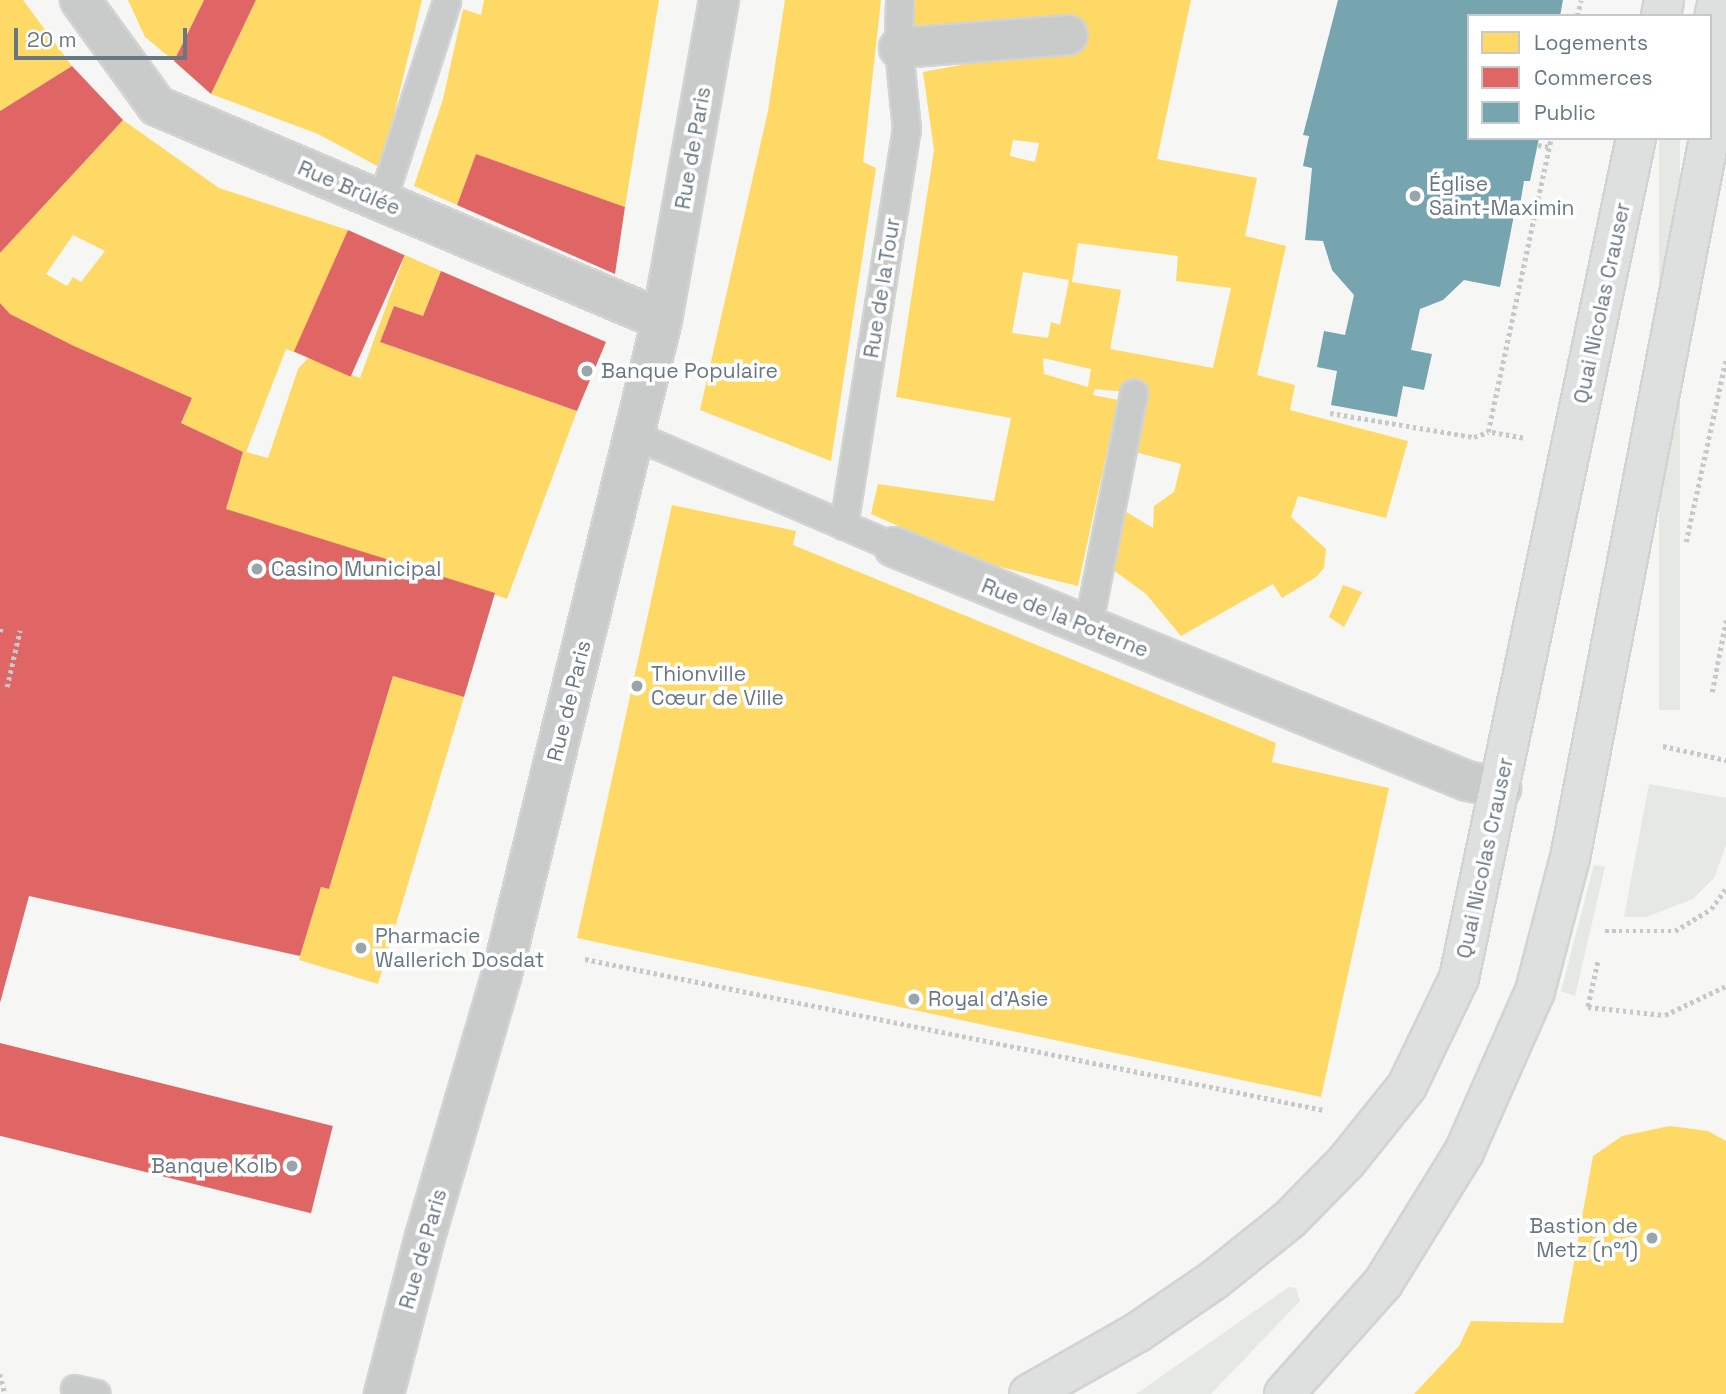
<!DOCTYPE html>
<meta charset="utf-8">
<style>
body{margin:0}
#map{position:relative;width:1726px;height:1394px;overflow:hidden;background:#f6f6f5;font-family:"Space Grotesk",sans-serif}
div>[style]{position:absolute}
.green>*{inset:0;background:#e5e8e3;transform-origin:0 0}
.homes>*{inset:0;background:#ffd966}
.shops>*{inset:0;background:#e06666;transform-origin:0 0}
.public>*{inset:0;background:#76a5af}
.path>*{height:4.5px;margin-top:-2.25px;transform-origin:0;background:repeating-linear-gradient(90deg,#c6c8c9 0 3.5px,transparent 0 7px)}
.roads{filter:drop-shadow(2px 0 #d2d3d3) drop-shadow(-2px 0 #d2d3d3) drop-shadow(0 2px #d2d3d3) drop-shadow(0 -2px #d2d3d3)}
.service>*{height:26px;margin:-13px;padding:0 13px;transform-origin:13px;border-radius:13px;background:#c9caca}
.pedestrian>*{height:38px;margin:-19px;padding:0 19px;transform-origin:19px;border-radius:19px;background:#c9caca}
.minor>*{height:38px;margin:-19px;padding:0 19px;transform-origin:19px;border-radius:19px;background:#c9caca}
.secondary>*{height:38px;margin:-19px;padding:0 19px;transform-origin:19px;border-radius:19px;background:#dedfdf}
.dots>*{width:19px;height:19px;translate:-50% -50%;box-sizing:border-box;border:4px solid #fff;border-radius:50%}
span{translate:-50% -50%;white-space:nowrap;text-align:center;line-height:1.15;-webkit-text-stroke:7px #fff;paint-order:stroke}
.street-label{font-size:21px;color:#687883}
.poi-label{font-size:21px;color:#687883}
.left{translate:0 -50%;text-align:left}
.right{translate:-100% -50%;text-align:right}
.legend{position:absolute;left:1467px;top:14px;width:245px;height:126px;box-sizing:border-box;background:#fff;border:2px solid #c3c9cd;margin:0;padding:9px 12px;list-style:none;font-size:21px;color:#687883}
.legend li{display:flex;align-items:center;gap:14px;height:35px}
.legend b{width:35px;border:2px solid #c3c9cd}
.scale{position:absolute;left:14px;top:28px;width:173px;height:32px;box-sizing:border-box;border:4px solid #687883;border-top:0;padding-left:9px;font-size:21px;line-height:24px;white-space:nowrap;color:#687883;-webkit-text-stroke:5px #fff;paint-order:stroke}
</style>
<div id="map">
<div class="green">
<i style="left:1659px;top:138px;width:21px;height:572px"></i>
<i style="clip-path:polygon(1649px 784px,1726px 798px,1726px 845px,1714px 878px,1693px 899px,1646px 917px,1624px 917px)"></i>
<i style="clip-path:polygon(1594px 865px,1605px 867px,1575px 996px,1561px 991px)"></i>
<i style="clip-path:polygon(1289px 1287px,1296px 1288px,1300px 1301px,1211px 1394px,1136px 1394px)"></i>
</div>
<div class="homes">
<i style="clip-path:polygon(0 0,23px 0,72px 66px,0 111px)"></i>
<i style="clip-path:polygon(128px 0,204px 0,174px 61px,145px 37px)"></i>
<i style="clip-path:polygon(256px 0,422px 0,381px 168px,318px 134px,211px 94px)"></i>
<i style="clip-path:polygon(484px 0,659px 0,625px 207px,476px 154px,457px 205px,414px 186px,443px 99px,463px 9px,481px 15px)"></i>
<i style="clip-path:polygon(785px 0,881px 0,863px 162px,876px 168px,831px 461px,700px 410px,768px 111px)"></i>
<i style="clip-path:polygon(evenodd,911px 0,1191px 0,1157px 159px,1257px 178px,1245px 236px,1286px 246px,1257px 375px,1295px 385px,1290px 410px,1408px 441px,1386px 518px,1298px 496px,1291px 517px,1326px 549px,1324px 568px,1316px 577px,1282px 598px,1273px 584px,1181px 636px,1146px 594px,1112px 569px,1123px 510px,1153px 528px,1154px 506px,1174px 492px,1181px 464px,1135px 452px,1147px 394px,1095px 389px,1093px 395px,1118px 400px,1117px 405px,1078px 586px,980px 562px,871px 514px,878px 484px,994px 501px,1011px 418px,896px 397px,934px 150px,923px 72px,1020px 54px,910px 38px,911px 0,1013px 140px,1039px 143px,1035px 162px,1010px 156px,1013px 140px,911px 0,1078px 243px,1178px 256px,1176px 281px,1231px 288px,1213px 368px,1110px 349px,1121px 290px,1072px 282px,1078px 243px,911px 0,1023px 272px,1069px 280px,1060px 325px,1051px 322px,1048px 338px,1012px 333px,1023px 272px,911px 0,1043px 358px,1091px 369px,1088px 387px,1044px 374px,1043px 358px)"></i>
<i style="clip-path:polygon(evenodd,123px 120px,219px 188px,348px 230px,299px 354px,286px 349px,246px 452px,268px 458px,298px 369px,308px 358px,360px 378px,405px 255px,441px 271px,423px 316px,394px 306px,380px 342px,577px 411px,507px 599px,445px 578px,438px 601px,419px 593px,413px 613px,267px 564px,281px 527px,226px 509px,243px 452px,181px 423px,192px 398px,74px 346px,10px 314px,0 303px,0 253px,123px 120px,73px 235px,105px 251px,81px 282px,73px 277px,67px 286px,46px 274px,73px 235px)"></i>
<i style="clip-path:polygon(672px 505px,796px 531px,793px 545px,1276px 743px,1272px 762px,1389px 788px,1321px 1097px,577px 938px)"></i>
<i style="clip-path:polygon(1343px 585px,1362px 592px,1344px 627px,1329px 617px)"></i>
<i style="clip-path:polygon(393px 676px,464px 697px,378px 984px,299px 960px,321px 887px,329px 889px)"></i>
<i style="clip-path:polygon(1670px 1126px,1708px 1131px,1726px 1141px,1726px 1394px,1414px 1394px,1459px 1346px,1471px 1321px,1563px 1323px,1593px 1156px,1622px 1136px)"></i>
</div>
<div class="shops">
<i style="clip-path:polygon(204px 0,256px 0,211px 94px,174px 61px)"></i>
<i style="clip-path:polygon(72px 66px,123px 120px,0 253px,0 111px)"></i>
<i style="clip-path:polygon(476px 154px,625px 207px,615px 274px,457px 205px)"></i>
<i style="left:348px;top:230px;width:62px;height:133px;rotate:24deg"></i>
<i style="clip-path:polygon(441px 271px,606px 342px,577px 411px,380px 342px,394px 306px,423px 316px)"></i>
<i style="clip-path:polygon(0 303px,10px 314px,74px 346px,192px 398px,181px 423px,243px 452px,226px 509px,495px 593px,464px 697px,393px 676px,329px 889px,321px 887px,300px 956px,29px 896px,0 1003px)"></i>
<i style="left:0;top:1043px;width:343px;height:90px;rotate:14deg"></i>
</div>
<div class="public">
<i style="clip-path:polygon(1338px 0,1563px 0,1560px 16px,1469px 16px,1469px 138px,1539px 138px,1530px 181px,1524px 181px,1519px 211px,1515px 210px,1500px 287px,1464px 280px,1443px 300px,1420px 309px,1411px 350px,1432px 354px,1424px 390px,1403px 386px,1397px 417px,1331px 405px,1337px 371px,1317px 367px,1324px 331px,1345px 335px,1354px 295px,1332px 270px,1323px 241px,1305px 240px,1312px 168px,1303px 166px,1309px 136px,1303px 135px)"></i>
</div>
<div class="path">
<i style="left:1577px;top:16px;width:16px;rotate:-76deg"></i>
<i style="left:1538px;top:145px;width:11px;rotate:10deg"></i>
<i style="left:1330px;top:413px;width:146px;rotate:9.5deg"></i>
<i style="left:1474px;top:437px;width:15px;rotate:-20deg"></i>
<i style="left:1523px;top:438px;width:36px;rotate:-170deg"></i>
<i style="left:1488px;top:432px;width:301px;rotate:-77.9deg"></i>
<i style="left:1686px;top:542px;width:187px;rotate:-77.7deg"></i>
<i style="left:0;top:632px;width:5px;rotate:-79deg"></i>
<i style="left:7px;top:687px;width:58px;rotate:-77.2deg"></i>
<i style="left:1712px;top:692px;width:73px;rotate:-79deg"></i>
<i style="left:1663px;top:746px;width:65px;rotate:12.5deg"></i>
<i style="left:1605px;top:931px;width:70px"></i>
<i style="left:1675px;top:931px;width:42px;rotate:-31.4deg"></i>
<i style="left:1711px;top:909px;width:26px;rotate:-54deg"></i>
<i style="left:585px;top:959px;width:754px;rotate:11.55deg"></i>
<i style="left:1598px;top:962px;width:46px;rotate:102.5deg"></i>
<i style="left:1588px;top:1007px;width:77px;rotate:5.9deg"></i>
<i style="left:1665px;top:1015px;width:68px;rotate:-25.4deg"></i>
<i style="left:0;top:1374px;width:21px;rotate:76deg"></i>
</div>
<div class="roads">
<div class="service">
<i style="left:382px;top:202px;width:210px;rotate:-72deg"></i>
<i style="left:633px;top:435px;width:284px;rotate:23.2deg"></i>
<i style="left:844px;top:526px;width:401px;rotate:-81deg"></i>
<i style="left:907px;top:130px;width:82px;rotate:-95.6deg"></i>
<i style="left:899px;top:48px;width:48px;rotate:-88.8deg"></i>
<i style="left:1088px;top:628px;width:239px;rotate:-78.9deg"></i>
<i style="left:75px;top:1389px;width:22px;rotate:13deg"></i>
</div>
<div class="pedestrian">
<i style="left:80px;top:0;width:131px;rotate:54deg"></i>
<i style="left:157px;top:106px;width:548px;rotate:22.97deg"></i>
<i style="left:899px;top:48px;width:169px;rotate:-4.4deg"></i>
<i style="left:384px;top:1394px;width:162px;rotate:-75.4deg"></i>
<i style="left:425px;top:1237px;width:274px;rotate:-73.7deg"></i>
<i style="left:502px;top:974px;width:673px;rotate:-76.25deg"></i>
<i style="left:662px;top:320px;width:325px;rotate:-79.9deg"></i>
</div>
<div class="minor">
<i style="left:894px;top:547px;width:619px;rotate:22.21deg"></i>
<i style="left:1467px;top:781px;width:35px;rotate:12deg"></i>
</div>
<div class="secondary">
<i style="left:1661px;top:16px;width:16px;rotate:-79deg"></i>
<i style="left:1710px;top:134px;width:68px;rotate:-79deg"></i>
<i style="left:1723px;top:67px;width:36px;rotate:-109deg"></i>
<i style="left:1711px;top:33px;width:34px;rotate:-78deg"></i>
<i style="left:1029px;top:1394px;width:125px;rotate:-29.6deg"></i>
<i style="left:1138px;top:1332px;width:92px;rotate:-34.4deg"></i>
<i style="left:1214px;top:1280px;width:96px;rotate:-38.7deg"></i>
<i style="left:1289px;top:1220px;width:81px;rotate:-45.5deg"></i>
<i style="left:1346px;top:1162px;width:97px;rotate:-51.2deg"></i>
<i style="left:1407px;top:1086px;width:120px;rotate:-64.3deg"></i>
<i style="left:1459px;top:978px;width:858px;rotate:-78.1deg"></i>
<i style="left:1284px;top:1394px;width:149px;rotate:-48.3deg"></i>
<i style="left:1383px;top:1283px;width:154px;rotate:-58.3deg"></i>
<i style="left:1464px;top:1152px;width:176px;rotate:-66.2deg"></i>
<i style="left:1535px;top:991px;width:138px;rotate:-75.3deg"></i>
<i style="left:1570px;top:858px;width:733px;rotate:-79.07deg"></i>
</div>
</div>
<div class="dots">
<i style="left:1415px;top:196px;background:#9aa4ab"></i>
<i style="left:587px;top:371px;background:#9aa4ab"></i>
<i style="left:257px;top:569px;background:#9aa4ab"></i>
<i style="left:637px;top:686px;background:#9aa4ab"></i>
<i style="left:361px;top:948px;background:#9aa4ab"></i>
<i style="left:914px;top:999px;background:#9aa4ab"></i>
<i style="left:292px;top:1166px;background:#9aa4ab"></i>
<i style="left:1652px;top:1238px;background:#9aa4ab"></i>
</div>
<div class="street-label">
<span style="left:693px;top:148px;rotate:-80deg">Rue de Paris</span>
<span style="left:349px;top:188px;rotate:23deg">Rue Brûlée</span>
<span style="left:882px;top:288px;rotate:-81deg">Rue de la Tour</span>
<span style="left:1602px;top:303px;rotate:-78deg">Quai Nicolas Crauser</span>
<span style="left:1065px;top:618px;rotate:22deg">Rue de la Poterne</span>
<span style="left:569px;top:701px;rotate:-76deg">Rue de Paris</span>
<span style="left:1485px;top:858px;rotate:-78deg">Quai Nicolas Crauser</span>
<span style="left:423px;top:1249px;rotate:-74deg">Rue de Paris</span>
</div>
<div class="poi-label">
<span class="left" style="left:1429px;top:196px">Église<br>Saint-Maximin</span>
<span class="left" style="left:601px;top:371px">Banque Populaire</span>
<span class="left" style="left:271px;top:569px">Casino Municipal</span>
<span class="left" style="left:651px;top:686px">Thionville<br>Cœur de Ville</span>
<span class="left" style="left:375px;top:948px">Pharmacie<br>Wallerich Dosdat</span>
<span class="left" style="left:928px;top:999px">Royal d'Asie</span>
<span class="right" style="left:278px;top:1166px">Banque Kolb</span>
<span class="right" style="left:1638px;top:1238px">Bastion de<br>Metz (n°1)</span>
</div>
<ul class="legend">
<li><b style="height:19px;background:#ffd966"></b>Logements</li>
<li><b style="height:19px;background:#e06666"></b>Commerces</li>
<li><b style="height:19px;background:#76a5af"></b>Public</li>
</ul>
<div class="scale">20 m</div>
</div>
